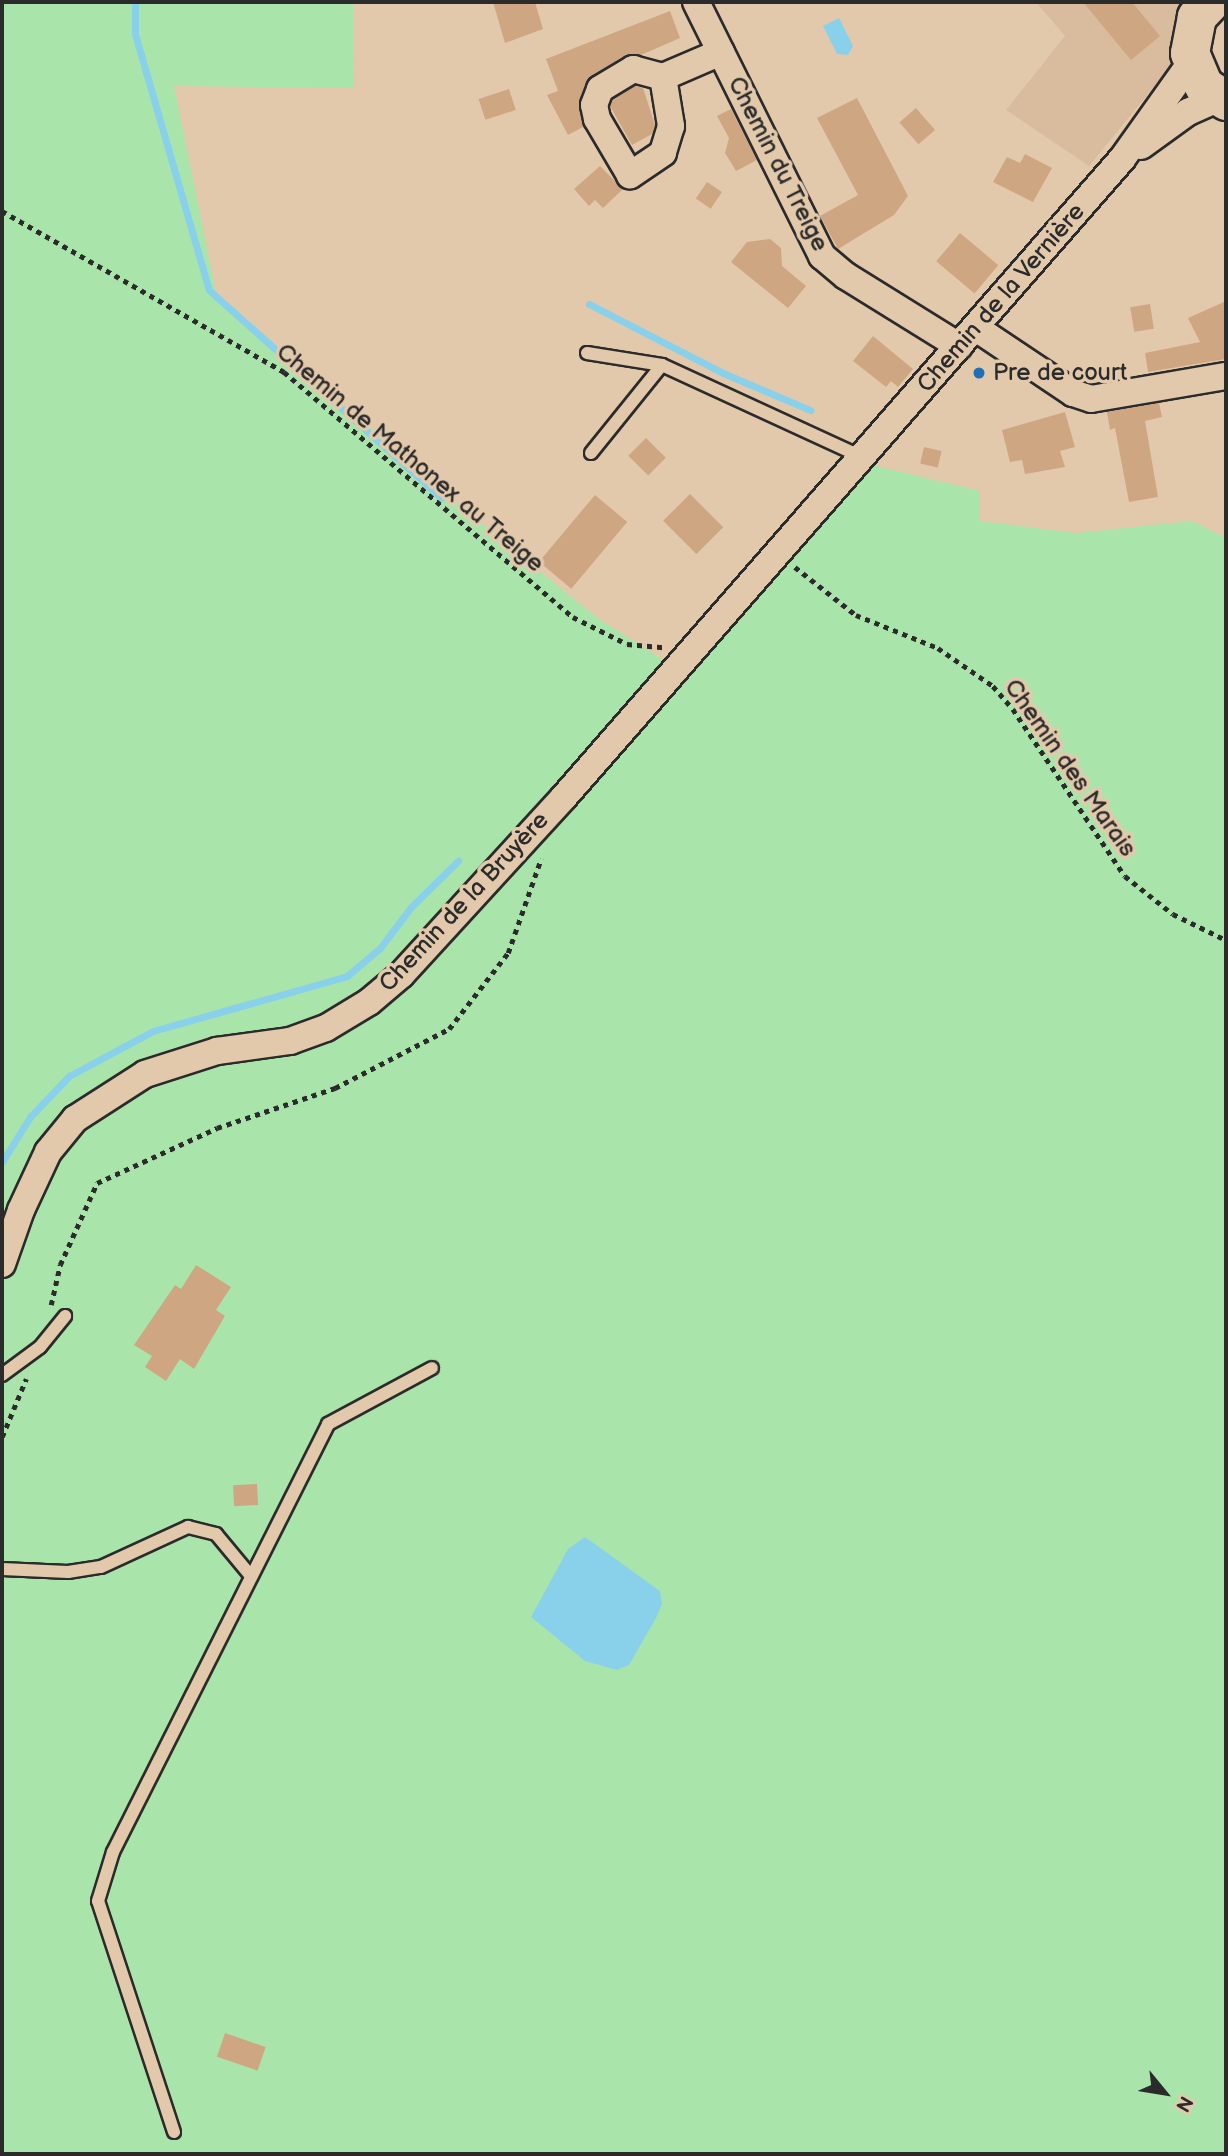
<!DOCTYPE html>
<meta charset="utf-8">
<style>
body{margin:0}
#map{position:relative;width:1228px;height:2156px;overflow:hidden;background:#e3c9ab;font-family:"Balsamiq Sans",sans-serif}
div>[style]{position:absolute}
.built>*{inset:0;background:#d9bb9d}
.green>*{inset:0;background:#a9e5ab}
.water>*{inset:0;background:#89d0eb}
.stream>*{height:7px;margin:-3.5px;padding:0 3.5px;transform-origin:3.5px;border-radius:3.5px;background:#89d0eb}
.building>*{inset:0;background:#cfa682;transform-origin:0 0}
.path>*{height:4.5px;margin-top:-2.25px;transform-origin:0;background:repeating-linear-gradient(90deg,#2b2b2b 0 5px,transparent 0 10px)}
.roads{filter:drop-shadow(2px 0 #2b2b2b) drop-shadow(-2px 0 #2b2b2b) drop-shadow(0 2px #2b2b2b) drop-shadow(0 -2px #2b2b2b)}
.service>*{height:12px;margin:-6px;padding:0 6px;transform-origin:6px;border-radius:6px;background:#e3c9ab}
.minor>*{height:26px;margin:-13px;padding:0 13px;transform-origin:13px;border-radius:13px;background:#e3c9ab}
.primary>*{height:38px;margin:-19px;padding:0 19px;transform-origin:19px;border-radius:19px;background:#e3c9ab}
.dots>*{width:19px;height:19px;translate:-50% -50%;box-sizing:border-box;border:4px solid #e3c9ab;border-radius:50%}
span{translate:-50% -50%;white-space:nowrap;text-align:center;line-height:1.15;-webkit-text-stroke:7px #e3c9ab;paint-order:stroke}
.street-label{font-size:24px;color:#2b2b2b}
.poi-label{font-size:24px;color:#2b2b2b}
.left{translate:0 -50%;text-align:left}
.frame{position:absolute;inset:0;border:4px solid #2b2b2b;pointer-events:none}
.north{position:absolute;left:1130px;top:2058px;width:70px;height:70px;-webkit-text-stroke:5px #e3c9ab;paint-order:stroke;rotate:120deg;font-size:19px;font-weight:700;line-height:28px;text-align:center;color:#2b2b2b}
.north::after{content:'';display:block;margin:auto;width:24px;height:32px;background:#2b2b2b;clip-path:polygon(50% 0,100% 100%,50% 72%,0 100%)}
</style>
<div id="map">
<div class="built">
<i style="clip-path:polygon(1036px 2px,1200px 2px,1179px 20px,1171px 66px,1089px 166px,1006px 110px,1065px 36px)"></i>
</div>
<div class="green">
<i style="clip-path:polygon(2px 2px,353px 2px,354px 88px,174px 86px,216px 293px,519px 555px,599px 619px,689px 676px,872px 465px,980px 491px,980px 521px,1076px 533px,1192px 521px,1226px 538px,1226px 2154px,2px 2154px)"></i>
</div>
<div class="water">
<i style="clip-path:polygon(839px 18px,853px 46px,848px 55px,837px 54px,823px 26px)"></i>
<i style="clip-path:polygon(585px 1537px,660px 1591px,662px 1604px,656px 1618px,629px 1665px,617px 1670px,585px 1661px,531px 1617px,568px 1549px)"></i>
</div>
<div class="stream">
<i style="left:135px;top:2px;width:32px;rotate:90deg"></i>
<i style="left:135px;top:34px;width:266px;rotate:73.9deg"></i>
<i style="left:209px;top:290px;width:312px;rotate:41.8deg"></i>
<i style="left:589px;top:304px;width:151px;rotate:27.2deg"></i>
<i style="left:723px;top:373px;width:95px;rotate:23deg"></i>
<i style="left:2px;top:1162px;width:53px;rotate:-58.1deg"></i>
<i style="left:30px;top:1117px;width:57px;rotate:-46.4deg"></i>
<i style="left:69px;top:1076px;width:95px;rotate:-28.2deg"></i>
<i style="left:153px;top:1031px;width:202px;rotate:-15.8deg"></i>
<i style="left:347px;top:976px;width:43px;rotate:-40.3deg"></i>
<i style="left:380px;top:948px;width:51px;rotate:-52.9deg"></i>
<i style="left:411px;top:907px;width:66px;rotate:-44.4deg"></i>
</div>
<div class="building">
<i style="clip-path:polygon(493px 2px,535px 2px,543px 29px,505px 43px)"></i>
<i style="clip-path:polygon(1083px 2px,1132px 2px,1160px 36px,1131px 60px)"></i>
<i style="clip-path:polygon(670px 11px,680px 38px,641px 55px,625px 55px,592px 76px,579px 100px,583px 127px,568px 135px,547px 95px,558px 91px,546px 59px)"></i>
<i style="clip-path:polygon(635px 86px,643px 88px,655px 125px,652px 134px,632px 145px,610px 106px,613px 100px)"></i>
<i style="left:509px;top:89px;width:22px;height:32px;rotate:72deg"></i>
<i style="clip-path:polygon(857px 98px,908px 196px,894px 215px,838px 249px,820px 216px,858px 195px,817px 118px)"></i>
<i style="left:916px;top:108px;width:29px;height:22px;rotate:49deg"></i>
<i style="clip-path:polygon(731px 109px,757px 160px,736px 171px,725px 153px,729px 138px,717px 116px)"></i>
<i style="clip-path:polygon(1025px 154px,1052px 168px,1033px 202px,993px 182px,1007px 157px,1020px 163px)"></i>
<i style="clip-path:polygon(600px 166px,623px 189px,603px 208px,595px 200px,589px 206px,574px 189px)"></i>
<i style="left:707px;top:182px;width:18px;height:20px;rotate:34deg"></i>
<i style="left:960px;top:233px;width:50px;height:37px;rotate:40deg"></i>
<i style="clip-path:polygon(770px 239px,781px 248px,782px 266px,806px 286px,788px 308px,731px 262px,747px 242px)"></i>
<i style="clip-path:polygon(1226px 301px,1226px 359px,1148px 372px,1145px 353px,1200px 342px,1188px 318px)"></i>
<i style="left:1150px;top:304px;width:25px;height:20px;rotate:81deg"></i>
<i style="clip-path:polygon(873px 336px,913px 369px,898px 387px,891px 381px,886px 387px,853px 361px)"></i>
<i style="clip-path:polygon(1159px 403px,1162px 417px,1145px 421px,1158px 497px,1129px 502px,1115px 428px,1110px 430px,1107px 412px)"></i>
<i style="clip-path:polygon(1065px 412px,1075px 447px,1060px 451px,1065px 467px,1025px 474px,1022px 460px,1010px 462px,1002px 430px)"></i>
<i style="left:646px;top:438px;width:28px;height:25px;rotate:45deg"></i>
<i style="left:924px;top:447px;width:18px;height:17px;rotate:13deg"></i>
<i style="left:690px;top:494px;width:47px;height:38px;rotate:45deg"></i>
<i style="left:595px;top:495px;width:42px;height:87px;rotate:40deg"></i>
<i style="clip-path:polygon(196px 1265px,231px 1287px,216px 1310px,225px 1316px,194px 1369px,180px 1359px,166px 1381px,145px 1367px,152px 1356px,134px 1345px,175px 1285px,181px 1289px)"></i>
<i style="left:257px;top:1484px;width:21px;height:24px;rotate:87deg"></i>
<i style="left:225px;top:2033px;width:43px;height:25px;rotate:19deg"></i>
</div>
<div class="path">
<i style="left:2px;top:211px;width:325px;rotate:29.7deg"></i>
<i style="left:284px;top:372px;width:379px;rotate:40.3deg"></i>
<i style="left:573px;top:617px;width:60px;rotate:26.6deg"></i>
<i style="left:627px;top:644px;width:36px;rotate:5deg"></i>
<i style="left:795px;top:567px;width:78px;rotate:38.2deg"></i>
<i style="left:856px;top:615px;width:88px;rotate:21.9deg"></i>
<i style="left:938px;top:648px;width:67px;rotate:34.6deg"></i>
<i style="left:993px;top:686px;width:30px;rotate:49deg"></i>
<i style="left:1013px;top:709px;width:201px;rotate:56.2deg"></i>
<i style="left:1125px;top:876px;width:61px;rotate:38.4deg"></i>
<i style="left:1173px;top:914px;width:59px;rotate:26.1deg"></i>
<i style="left:51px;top:1305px;width:41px;rotate:-77.3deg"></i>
<i style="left:60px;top:1265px;width:90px;rotate:-65.7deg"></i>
<i style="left:97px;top:1183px;width:132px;rotate:-24.6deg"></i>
<i style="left:217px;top:1128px;width:125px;rotate:-18.7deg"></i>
<i style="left:335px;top:1088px;width:128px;rotate:-27.4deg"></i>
<i style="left:449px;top:1029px;width:96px;rotate:-52.2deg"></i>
<i style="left:508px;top:953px;width:100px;rotate:-70.7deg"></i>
<i style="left:2px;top:1437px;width:63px;rotate:-67.5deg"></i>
</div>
<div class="roads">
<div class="service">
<i style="left:587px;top:353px;width:76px;rotate:9.1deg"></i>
<i style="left:591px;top:453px;width:113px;rotate:-51.1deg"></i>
<i style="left:662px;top:365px;width:220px;rotate:24.7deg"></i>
<i style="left:2px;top:1375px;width:47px;rotate:-36.4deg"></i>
<i style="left:40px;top:1347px;width:40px;rotate:-51deg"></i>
<i style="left:2px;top:1569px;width:66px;rotate:2.6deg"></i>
<i style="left:68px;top:1572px;width:33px;rotate:-9deg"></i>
<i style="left:101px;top:1567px;width:96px;rotate:-24.7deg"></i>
<i style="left:188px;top:1527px;width:29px;rotate:14deg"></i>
<i style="left:216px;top:1534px;width:53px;rotate:50.3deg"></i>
<i style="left:174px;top:2132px;width:243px;rotate:-108.2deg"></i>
<i style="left:98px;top:1901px;width:51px;rotate:-73deg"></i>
<i style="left:113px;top:1852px;width:479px;rotate:-63.3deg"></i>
<i style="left:328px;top:1424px;width:118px;rotate:-28.3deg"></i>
</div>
<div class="minor">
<i style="left:696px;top:2px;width:284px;rotate:63.6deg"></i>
<i style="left:822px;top:256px;width:31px;rotate:40deg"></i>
<i style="left:846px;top:276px;width:133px;rotate:31.8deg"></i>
<i style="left:663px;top:77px;width:50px;rotate:80.7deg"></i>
<i style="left:671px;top:126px;width:28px;rotate:107deg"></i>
<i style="left:663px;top:153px;width:40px;rotate:146deg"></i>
<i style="left:630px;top:175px;width:65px;rotate:-120.5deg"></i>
<i style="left:597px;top:119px;width:14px;rotate:-102deg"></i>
<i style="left:594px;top:105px;width:17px;rotate:-69deg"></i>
<i style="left:600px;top:89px;width:39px;rotate:-31deg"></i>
<i style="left:633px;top:69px;width:31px;rotate:15deg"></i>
<i style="left:663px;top:77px;width:63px;rotate:-23.3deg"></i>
<i style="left:1141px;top:146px;width:58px;rotate:-35.9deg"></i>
<i style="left:1188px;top:112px;width:35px;rotate:-24deg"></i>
<i style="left:976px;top:328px;width:117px;rotate:33.8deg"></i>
<i style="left:1073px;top:393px;width:19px;rotate:18deg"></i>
<i style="left:1091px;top:399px;width:137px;rotate:-9.7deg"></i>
<i style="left:2px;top:1264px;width:57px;rotate:-70.6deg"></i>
<i style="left:21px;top:1210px;width:64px;rotate:-65deg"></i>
<i style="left:48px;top:1152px;width:43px;rotate:-50.7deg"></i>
<i style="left:75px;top:1119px;width:83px;rotate:-32.7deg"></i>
<i style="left:145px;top:1074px;width:76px;rotate:-17.7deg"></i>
<i style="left:217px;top:1051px;width:74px;rotate:-7.8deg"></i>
<i style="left:290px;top:1041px;width:38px;rotate:-20deg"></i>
<i style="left:326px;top:1028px;width:50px;rotate:-31.2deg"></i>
<i style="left:369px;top:1002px;width:42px;rotate:-40.2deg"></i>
<i style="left:401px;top:975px;width:241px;rotate:-47.5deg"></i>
<i style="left:564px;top:797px;width:848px;rotate:-48.83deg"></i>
<i style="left:1122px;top:159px;width:120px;rotate:-54.5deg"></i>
</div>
<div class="primary">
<i style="left:1211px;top:2px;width:21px;rotate:133deg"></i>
<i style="left:1197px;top:17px;width:37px;rotate:101deg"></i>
<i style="left:1190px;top:53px;width:36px;rotate:67deg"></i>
<i style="left:1204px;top:86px;width:27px;rotate:34deg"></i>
</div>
</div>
<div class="dots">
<i style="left:979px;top:373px;background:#1f6fb2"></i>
</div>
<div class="street-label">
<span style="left:778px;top:164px;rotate:63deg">Chemin du Treige</span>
<span style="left:1001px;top:298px;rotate:-49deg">Chemin de la Vernière</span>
<span style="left:410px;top:458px;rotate:40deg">Chemin de Mathonex au Treige</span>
<span style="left:1070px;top:768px;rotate:55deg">Chemin des Marais</span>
<span style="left:464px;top:902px;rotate:-47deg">Chemin de la Bruyère</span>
</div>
<div class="poi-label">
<span class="left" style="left:993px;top:373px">Pre de court</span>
</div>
<div class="frame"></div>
<div class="north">N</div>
</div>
